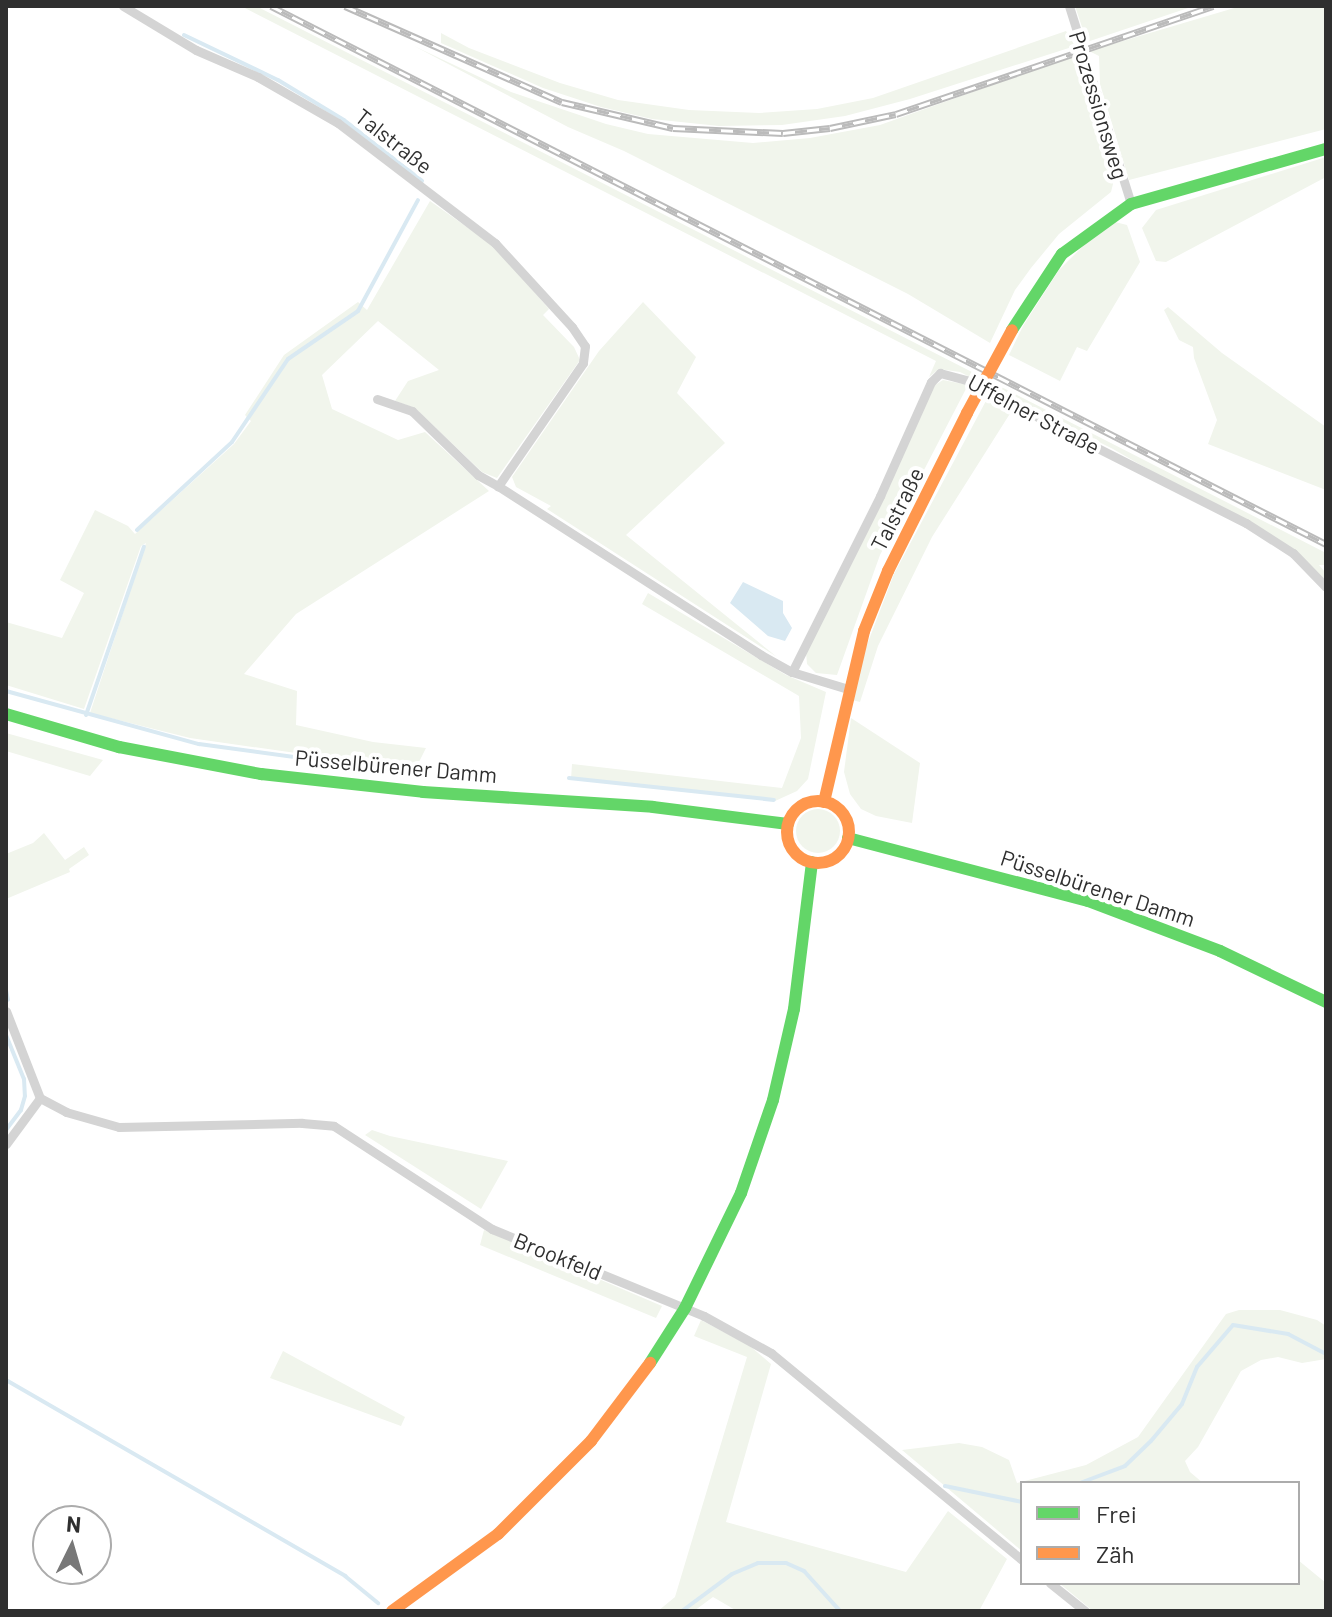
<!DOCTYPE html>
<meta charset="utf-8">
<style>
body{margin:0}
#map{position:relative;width:1332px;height:1617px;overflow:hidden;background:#fff;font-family:Barlow,sans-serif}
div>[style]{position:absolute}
.green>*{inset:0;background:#f1f5ec}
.round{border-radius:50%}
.water>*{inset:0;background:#d9e9f2}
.stream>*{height:4px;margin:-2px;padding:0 2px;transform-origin:2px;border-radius:2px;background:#d9e9f2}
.street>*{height:9px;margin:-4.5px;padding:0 4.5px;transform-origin:4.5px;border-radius:4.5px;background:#d4d4d4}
.fast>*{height:12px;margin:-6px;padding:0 6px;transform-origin:6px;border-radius:6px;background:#63d668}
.slow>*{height:12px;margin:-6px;padding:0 6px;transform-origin:6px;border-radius:6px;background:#ff974d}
.slow>.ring{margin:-6px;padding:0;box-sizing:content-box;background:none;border:12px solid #ff974d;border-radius:50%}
.rail>*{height:7px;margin-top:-3.5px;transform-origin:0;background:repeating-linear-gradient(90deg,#fff 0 12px,#bbb 0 24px);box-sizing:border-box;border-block:2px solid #bbb}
.slow-bridge>*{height:12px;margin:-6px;padding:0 6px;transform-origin:6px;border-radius:6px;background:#ff974d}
span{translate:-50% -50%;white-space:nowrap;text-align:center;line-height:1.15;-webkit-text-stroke:8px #fff;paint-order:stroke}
.street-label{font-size:22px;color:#2f2f2f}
.frame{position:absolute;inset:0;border:8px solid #2f2f2f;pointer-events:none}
.legend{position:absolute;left:1020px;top:1481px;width:280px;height:104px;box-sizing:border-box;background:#fff;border:2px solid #acacac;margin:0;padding:10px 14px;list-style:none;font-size:24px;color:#2f2f2f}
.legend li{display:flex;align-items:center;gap:16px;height:40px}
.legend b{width:40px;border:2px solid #acacac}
.north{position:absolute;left:32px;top:1505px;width:80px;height:80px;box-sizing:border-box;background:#fff;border:2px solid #acacac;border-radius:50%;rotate:5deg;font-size:22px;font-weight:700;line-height:32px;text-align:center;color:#2f2f2f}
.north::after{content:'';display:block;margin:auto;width:28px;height:36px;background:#787878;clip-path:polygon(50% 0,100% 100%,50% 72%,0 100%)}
</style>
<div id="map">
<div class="green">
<i style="clip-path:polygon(241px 6px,256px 6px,1326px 553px,1326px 565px,1319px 565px,1326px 573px,1326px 581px,1301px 557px,1113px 449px,960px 372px,939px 369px,929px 377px,936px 361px)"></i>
<i style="clip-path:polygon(1075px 6px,1194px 6px,1087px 42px,1089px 33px,1082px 27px)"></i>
<i style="clip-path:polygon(1241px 6px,1326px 6px,1326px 129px,1129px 180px,1100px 84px,1099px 56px,1089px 51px)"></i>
<i style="clip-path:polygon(1066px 31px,1075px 46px,910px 99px,845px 116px,782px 125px,719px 126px,652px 119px,601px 107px,543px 88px,441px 43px,441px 33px,469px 48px,560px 83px,618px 100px,689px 110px,759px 113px,817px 109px,873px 98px)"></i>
<i style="clip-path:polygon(414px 46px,511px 92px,606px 124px,648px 134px,753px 143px,810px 138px,880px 125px,1079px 54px,1076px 72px,1082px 71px,1113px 184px,1111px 192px,1059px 234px,1031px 268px,1015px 290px,990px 343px,908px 294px,624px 151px,568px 127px)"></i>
<i style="clip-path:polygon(1326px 157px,1326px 177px,1166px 262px,1156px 261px,1142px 228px,1156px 210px)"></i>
<i style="clip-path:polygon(430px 201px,495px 247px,549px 309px,543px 315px,574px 347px,580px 360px,497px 478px,482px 472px,415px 408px,395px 401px,408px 381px,439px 370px,378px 321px,322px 375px,332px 409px,398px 440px,425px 432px,489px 491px,296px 614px,244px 674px,297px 691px,296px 725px,373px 742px,426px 748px,415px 770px,190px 738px,90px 713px,146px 543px,141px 546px,84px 709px,6px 685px,6px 622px,62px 638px,84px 593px,60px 580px,95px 510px,128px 526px,135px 534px,234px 444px,251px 421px,245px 415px,284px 355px,358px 302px,367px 310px)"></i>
<i style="clip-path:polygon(1115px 222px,1127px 225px,1140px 262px,1087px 351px,1077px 347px,1060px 381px,1009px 355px,1023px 326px,1059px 270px,1090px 239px)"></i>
<i style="clip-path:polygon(643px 302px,696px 357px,677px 393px,725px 443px,626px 535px,777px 657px,547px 509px,551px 506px,516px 487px,512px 477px,599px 351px)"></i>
<i style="clip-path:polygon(1168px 307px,1222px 353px,1326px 427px,1326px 490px,1208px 444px,1217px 420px,1194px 358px,1193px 347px,1179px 340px,1164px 310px)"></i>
<i style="clip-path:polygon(943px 380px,968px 385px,880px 555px,837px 675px,816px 673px,807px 664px,806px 652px,932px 387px)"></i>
<i style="clip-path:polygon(988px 397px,1011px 412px,932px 537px,878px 646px,860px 702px,852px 700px,860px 663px,894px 574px)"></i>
<i style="clip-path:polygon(648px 593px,786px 675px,826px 692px,808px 779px,797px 791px,775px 801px,571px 779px,572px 764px,782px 788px,801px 738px,799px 696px,642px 604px)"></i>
<i style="clip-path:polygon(851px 718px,920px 763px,912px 823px,876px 816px,861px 809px,850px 794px,844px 772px)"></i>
<i style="clip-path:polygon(6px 733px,103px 760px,90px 776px,6px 751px)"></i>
<i class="round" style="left:796px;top:809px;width:44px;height:44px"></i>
<i style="clip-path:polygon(44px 833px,65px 860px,84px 847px,89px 855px,69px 869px,70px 872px,6px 899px,6px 854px,33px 843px)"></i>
<i style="clip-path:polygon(372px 1130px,390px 1136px,508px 1161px,481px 1209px,365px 1135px)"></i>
<i style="clip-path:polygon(484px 1230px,662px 1306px,656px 1318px,480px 1245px)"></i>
<i style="clip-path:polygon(1239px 1310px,1280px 1310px,1317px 1320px,1326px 1326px,1326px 1359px,1302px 1363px,1278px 1357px,1261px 1360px,1241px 1371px,1198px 1447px,1185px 1461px,1190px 1472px,1203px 1483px,1022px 1483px,1022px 1551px,902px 1450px,959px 1443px,982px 1447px,1009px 1460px,1017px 1483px,1086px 1465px,1138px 1437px,1226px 1314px)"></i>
<i style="clip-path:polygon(701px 1320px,750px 1346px,771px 1364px,726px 1522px,906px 1572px,948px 1511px,1007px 1559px,979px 1611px,737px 1611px,713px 1597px,694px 1611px,658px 1611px,675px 1597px,747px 1357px,694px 1336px)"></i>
<i style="clip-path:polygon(283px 1351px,405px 1417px,401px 1426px,270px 1378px)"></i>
<i style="clip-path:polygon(1298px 1560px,1326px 1583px,1326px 1611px,1093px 1611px,1059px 1583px,1298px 1583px)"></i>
</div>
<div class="water">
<i style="clip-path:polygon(743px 582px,783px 601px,783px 613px,792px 628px,785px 641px,768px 636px,730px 603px)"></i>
</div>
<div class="stream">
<i style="left:184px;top:35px;width:104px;rotate:25.6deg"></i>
<i style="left:278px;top:80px;width:77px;rotate:31.2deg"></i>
<i style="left:344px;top:120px;width:99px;rotate:38deg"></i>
<i style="left:137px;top:530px;width:129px;rotate:-42.8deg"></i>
<i style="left:232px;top:442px;width:100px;rotate:-56deg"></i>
<i style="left:288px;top:359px;width:85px;rotate:-34.4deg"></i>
<i style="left:358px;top:311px;width:126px;rotate:-61.6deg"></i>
<i style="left:6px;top:691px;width:200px;rotate:15.4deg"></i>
<i style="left:199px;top:744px;width:213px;rotate:7.8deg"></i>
<i style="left:86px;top:715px;width:178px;rotate:-71deg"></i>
<i style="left:569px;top:778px;width:206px;rotate:6.1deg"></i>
<i style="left:6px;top:990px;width:10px;rotate:79deg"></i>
<i style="left:6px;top:1035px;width:48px;rotate:67.8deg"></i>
<i style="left:24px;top:1079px;width:17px;rotate:87deg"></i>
<i style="left:25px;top:1096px;width:15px;rotate:106deg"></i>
<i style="left:21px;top:1110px;width:25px;rotate:127deg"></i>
<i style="left:6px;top:1380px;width:392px;rotate:30deg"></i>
<i style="left:345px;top:1576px;width:43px;rotate:39.3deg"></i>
<i style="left:1080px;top:1483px;width:48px;rotate:-20.7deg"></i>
<i style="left:1125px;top:1466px;width:36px;rotate:-44deg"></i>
<i style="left:1151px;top:1441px;width:48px;rotate:-50deg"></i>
<i style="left:1182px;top:1404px;width:40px;rotate:-68deg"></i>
<i style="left:1197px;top:1367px;width:55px;rotate:-49.4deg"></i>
<i style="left:1233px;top:1325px;width:56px;rotate:9.3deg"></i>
<i style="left:1288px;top:1334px;width:43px;rotate:27.8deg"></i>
<i style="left:945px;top:1486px;width:79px;rotate:11.7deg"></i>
<i style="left:682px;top:1611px;width:62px;rotate:-36.5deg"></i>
<i style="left:732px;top:1574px;width:28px;rotate:-23deg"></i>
<i style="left:758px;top:1563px;width:28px"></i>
<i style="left:786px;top:1563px;width:20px;rotate:24deg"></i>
<i style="left:804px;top:1571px;width:54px;rotate:48deg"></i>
</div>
<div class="street">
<i style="left:123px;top:6px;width:85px;rotate:31.1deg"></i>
<i style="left:196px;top:50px;width:68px;rotate:23.5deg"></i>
<i style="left:258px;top:77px;width:92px;rotate:29.9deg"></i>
<i style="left:338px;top:123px;width:198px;rotate:37.4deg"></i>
<i style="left:495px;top:243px;width:114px;rotate:47.5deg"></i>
<i style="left:572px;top:327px;width:23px;rotate:56deg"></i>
<i style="left:585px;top:346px;width:17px;rotate:97deg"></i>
<i style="left:583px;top:363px;width:150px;rotate:124.6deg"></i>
<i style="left:498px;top:486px;width:313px;rotate:32.7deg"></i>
<i style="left:761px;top:655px;width:35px;rotate:29deg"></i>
<i style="left:792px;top:672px;width:59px;rotate:16.9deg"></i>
<i style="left:1069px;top:6px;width:207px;rotate:72.6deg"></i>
<i style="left:377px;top:399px;width:37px;rotate:19deg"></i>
<i style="left:412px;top:411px;width:92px;rotate:44.1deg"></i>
<i style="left:478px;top:475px;width:23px;rotate:29deg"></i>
<i style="left:792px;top:672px;width:197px;rotate:-63.4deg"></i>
<i style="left:880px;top:496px;width:125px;rotate:-65.9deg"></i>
<i style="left:931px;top:382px;width:13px;rotate:-45deg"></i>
<i style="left:940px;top:373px;width:39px;rotate:15deg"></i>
<i style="left:978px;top:383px;width:83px;rotate:29.7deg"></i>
<i style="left:1050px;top:424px;width:220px;rotate:26.8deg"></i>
<i style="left:1246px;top:523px;width:56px;rotate:32.6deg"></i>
<i style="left:1293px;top:553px;width:47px;rotate:45.9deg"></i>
<i style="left:6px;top:1011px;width:93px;rotate:68.7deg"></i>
<i style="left:40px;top:1098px;width:30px;rotate:28deg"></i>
<i style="left:66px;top:1112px;width:55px;rotate:15.8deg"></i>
<i style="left:119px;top:1127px;width:183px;rotate:-1.3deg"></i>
<i style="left:302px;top:1123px;width:32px;rotate:5deg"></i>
<i style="left:334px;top:1126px;width:189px;rotate:33.1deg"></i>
<i style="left:492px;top:1229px;width:229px;rotate:22.3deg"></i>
<i style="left:704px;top:1316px;width:77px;rotate:28.9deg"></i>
<i style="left:771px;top:1353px;width:325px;rotate:39.5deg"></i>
<i style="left:6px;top:1144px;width:57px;rotate:-53.5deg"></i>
<i style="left:1050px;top:1583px;width:45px;rotate:38.7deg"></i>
</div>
<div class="fast">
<i style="left:1012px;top:330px;width:91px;rotate:-56.7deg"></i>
<i style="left:1062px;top:254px;width:85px;rotate:-35.9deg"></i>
<i style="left:1131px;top:204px;width:203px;rotate:-15.8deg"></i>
<i style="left:6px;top:714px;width:118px;rotate:16.3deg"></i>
<i style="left:119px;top:747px;width:145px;rotate:10.8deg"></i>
<i style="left:261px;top:774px;width:163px;rotate:6.3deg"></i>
<i style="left:423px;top:792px;width:230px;rotate:3.7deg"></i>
<i style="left:653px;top:807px;width:136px;rotate:7.2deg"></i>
<i style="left:848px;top:838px;width:248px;rotate:14.7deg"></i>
<i style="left:1088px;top:901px;width:141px;rotate:20.7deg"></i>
<i style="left:1220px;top:951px;width:118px;rotate:25.7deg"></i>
<i style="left:650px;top:1363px;width:65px;rotate:-57.5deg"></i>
<i style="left:685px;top:1308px;width:128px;rotate:-64deg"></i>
<i style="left:741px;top:1193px;width:98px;rotate:-71deg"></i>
<i style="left:773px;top:1100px;width:93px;rotate:-77deg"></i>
<i style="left:794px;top:1009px;width:148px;rotate:-83deg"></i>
</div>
<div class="slow">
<i class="ring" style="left:787px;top:801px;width:50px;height:50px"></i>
<i style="left:824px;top:802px;width:176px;rotate:-76.8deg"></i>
<i style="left:864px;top:631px;width:65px;rotate:-68.2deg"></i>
<i style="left:888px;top:571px;width:177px;rotate:-63.4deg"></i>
<i style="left:392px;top:1611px;width:131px;rotate:-36deg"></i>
<i style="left:498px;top:1534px;width:132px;rotate:-45deg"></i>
<i style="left:591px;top:1441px;width:98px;rotate:-52.9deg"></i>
</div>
<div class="rail">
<i style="left:271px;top:6px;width:1184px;rotate:27.02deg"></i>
<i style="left:345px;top:6px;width:237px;rotate:23.9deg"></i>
<i style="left:562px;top:102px;width:114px;rotate:13.2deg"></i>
<i style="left:673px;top:128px;width:110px;rotate:2.6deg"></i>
<i style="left:783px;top:133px;width:47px;rotate:-6.1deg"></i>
<i style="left:830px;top:128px;width:67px;rotate:-12deg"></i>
<i style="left:896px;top:114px;width:335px;rotate:-18.8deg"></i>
</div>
<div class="slow-bridge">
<i style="left:967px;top:413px;width:94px;rotate:-61.5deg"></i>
</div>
<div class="street-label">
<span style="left:1099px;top:105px;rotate:73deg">Prozessionsweg</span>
<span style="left:394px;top:141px;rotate:38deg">Talstraße</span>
<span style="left:1034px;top:414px;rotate:28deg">Uffelner Straße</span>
<span style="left:897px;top:509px;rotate:-63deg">Talstraße</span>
<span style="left:396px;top:766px;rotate:5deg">Püsselbürener Damm</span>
<span style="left:1098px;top:888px;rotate:18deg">Püsselbürener Damm</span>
<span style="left:558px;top:1256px;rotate:22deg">Brookfeld</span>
</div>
<div class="frame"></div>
<ul class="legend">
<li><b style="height:10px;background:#63d668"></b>Frei</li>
<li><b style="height:10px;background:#ff974d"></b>Zäh</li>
</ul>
<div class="north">N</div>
</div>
